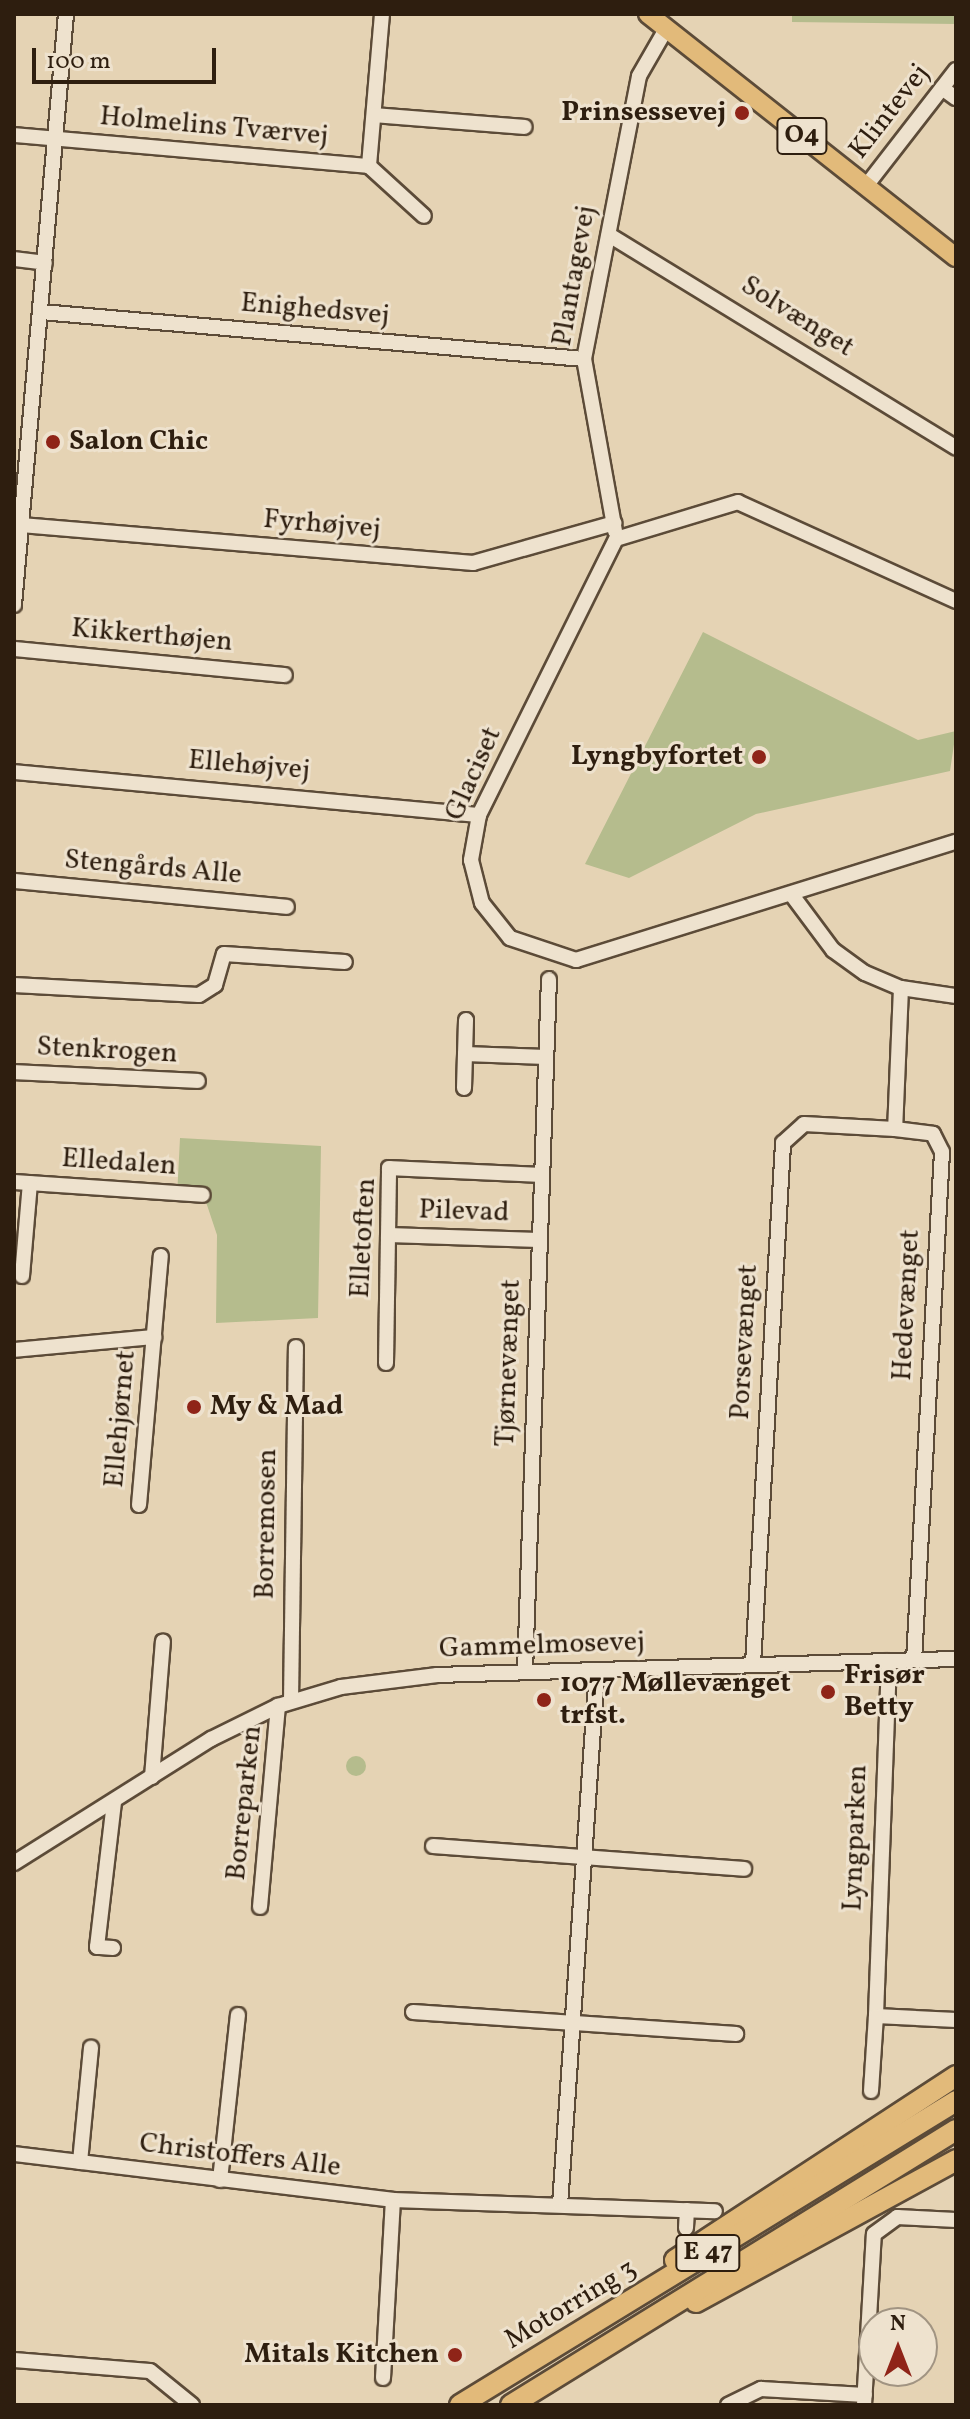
<!DOCTYPE html>
<meta charset="utf-8">
<style>
body{margin:0}
#map{position:relative;width:970px;height:2419px;overflow:hidden;background:#e5d3b4;font-family:Vollkorn,serif}
div>[style]{position:absolute}
.green>*{inset:0;background:#b5bc8d}
.round{border-radius:50%}
.roads{filter:drop-shadow(2px 0 #5c4b38) drop-shadow(-2px 0 #5c4b38) drop-shadow(0 2px #5c4b38) drop-shadow(0 -2px #5c4b38)}
.minor>*{height:14px;margin:-7px;padding:0 7px;transform-origin:7px;border-radius:7px;background:#eee2ce}
.major>*{height:18px;margin:-9px;padding:0 9px;transform-origin:9px;border-radius:9px;background:#e2ba7a}
.highway>*{height:20px;margin:-10px;padding:0 10px;transform-origin:10px;border-radius:10px;background:#e2ba7a}
.dots>*{width:22px;height:22px;translate:-50% -50%;box-sizing:border-box;border:4px solid #eee2ce;border-radius:50%}
span{translate:-50% -50%;white-space:nowrap;text-align:center;line-height:1.15;-webkit-text-stroke:6px #eee2ce;paint-order:stroke}
.shield-label span{padding:2px 6px;background:#eee2ce;border:2px solid;border-radius:6px;-webkit-text-stroke-width:0}
.shield-label{font-size:26px;color:#2e1e0f;font-weight:700}
.street-label{font-size:28px;color:#2e1e0f}
.poi-label{font-size:28px;color:#2e1e0f;font-weight:700}
.right{translate:-100% -50%;text-align:right}
.left{translate:0 -50%;text-align:left}
.frame{position:absolute;inset:0;border:16px solid #2e1e0f;pointer-events:none}
.north{position:absolute;left:858px;top:2307px;width:80px;height:80px;box-sizing:border-box;background:#eee2ce;border:2px solid #a19482;border-radius:50%;rotate:0deg;font-size:22px;font-weight:700;line-height:32px;text-align:center;color:#2e1e0f}
.north::after{content:'';display:block;margin:auto;width:28px;height:36px;background:#8f2418;clip-path:polygon(50% 0,100% 100%,50% 72%,0 100%)}
.scale{position:absolute;left:32px;top:48px;width:184px;height:36px;box-sizing:border-box;border:4px solid #2e1e0f;border-top:0;padding-left:10px;font-size:24px;line-height:28px;white-space:nowrap;color:#2e1e0f;-webkit-text-stroke:6px #eee2ce;paint-order:stroke}
</style>
<div id="map">
<div class="green">
<i style="clip-path:polygon(792px 14px,956px 14px,956px 24px,792px 22px)"></i>
<i style="clip-path:polygon(703px 632px,918px 740px,956px 731px,950px 771px,756px 814px,629px 878px,585px 864px)"></i>
<i style="clip-path:polygon(180px 1138px,321px 1146px,318px 1318px,216px 1323px,217px 1235px,205px 1199px,177px 1197px)"></i>
<i class="round" style="left:346px;top:1756px;width:20px;height:20px"></i>
</div>
<div class="roads">
<div class="minor">
<i style="left:382px;top:14px;width:153px;rotate:94.9deg"></i>
<i style="left:369px;top:166px;width:74px;rotate:42.3deg"></i>
<i style="left:942px;top:88px;width:17px;rotate:36deg"></i>
<i style="left:374px;top:115px;width:151px;rotate:4.5deg"></i>
<i style="left:14px;top:135px;width:356px;rotate:5deg"></i>
<i style="left:866px;top:186px;width:147px;rotate:-52.2deg"></i>
<i style="left:609px;top:235px;width:407px;rotate:31.5deg"></i>
<i style="left:14px;top:259px;width:31px;rotate:7deg"></i>
<i style="left:41px;top:312px;width:545px;rotate:4.95deg"></i>
<i style="left:21px;top:525px;width:454px;rotate:4.8deg"></i>
<i style="left:473px;top:563px;width:147px;rotate:-15.8deg"></i>
<i style="left:615px;top:531px;width:175px;rotate:-100.2deg"></i>
<i style="left:584px;top:359px;width:288px;rotate:-79deg"></i>
<i style="left:639px;top:76px;width:54px;rotate:-60.1deg"></i>
<i style="left:956px;top:601px;width:239px;rotate:-155.6deg"></i>
<i style="left:738px;top:502px;width:127px;rotate:163.1deg"></i>
<i style="left:616px;top:539px;width:308px;rotate:116.4deg"></i>
<i style="left:479px;top:815px;width:46px;rotate:100.1deg"></i>
<i style="left:471px;top:860px;width:44px;rotate:75.7deg"></i>
<i style="left:482px;top:903px;width:45px;rotate:51.3deg"></i>
<i style="left:510px;top:938px;width:70px;rotate:18.4deg"></i>
<i style="left:576px;top:960px;width:398px;rotate:-17.3deg"></i>
<i style="left:14px;top:605px;width:593px;rotate:-84.97deg"></i>
<i style="left:14px;top:649px;width:272px;rotate:5.5deg"></i>
<i style="left:14px;top:772px;width:467px;rotate:5.3deg"></i>
<i style="left:14px;top:881px;width:274px;rotate:5.4deg"></i>
<i style="left:792px;top:895px;width:69px;rotate:53.3deg"></i>
<i style="left:833px;top:950px;width:39px;rotate:36deg"></i>
<i style="left:865px;top:973px;width:39px;rotate:23deg"></i>
<i style="left:901px;top:988px;width:56px;rotate:8.3deg"></i>
<i style="left:14px;top:985px;width:185px;rotate:3.1deg"></i>
<i style="left:199px;top:995px;width:19px;rotate:-32deg"></i>
<i style="left:215px;top:985px;width:32px;rotate:-74deg"></i>
<i style="left:224px;top:954px;width:121px;rotate:3.8deg"></i>
<i style="left:901px;top:988px;width:141px;rotate:92.4deg"></i>
<i style="left:895px;top:1129px;width:38px;rotate:7deg"></i>
<i style="left:933px;top:1134px;width:20px;rotate:63deg"></i>
<i style="left:942px;top:1152px;width:509px;rotate:93.15deg"></i>
<i style="left:465px;top:1054px;width:81px;rotate:2.1deg"></i>
<i style="left:14px;top:1072px;width:184px;rotate:2.8deg"></i>
<i style="left:464px;top:1088px;width:68px;rotate:-88.3deg"></i>
<i style="left:14px;top:1182px;width:189px;rotate:3.9deg"></i>
<i style="left:388px;top:1235px;width:151px;rotate:1.9deg"></i>
<i style="left:22px;top:1276px;width:93px;rotate:-85.1deg"></i>
<i style="left:14px;top:1350px;width:141px;rotate:-5.3deg"></i>
<i style="left:386px;top:1363px;width:195px;rotate:-89.1deg"></i>
<i style="left:389px;top:1168px;width:152px;rotate:2.6deg"></i>
<i style="left:139px;top:1505px;width:250px;rotate:-85deg"></i>
<i style="left:889px;top:1661px;width:355px;rotate:92.1deg"></i>
<i style="left:876px;top:2016px;width:80px;rotate:2.9deg"></i>
<i style="left:753px;top:1664px;width:522px;rotate:-86.7deg"></i>
<i style="left:783px;top:1143px;width:28px;rotate:-42deg"></i>
<i style="left:804px;top:1124px;width:91px;rotate:3.1deg"></i>
<i style="left:525px;top:1672px;width:693px;rotate:-88.02deg"></i>
<i style="left:291px;top:1701px;width:354px;rotate:-89.2deg"></i>
<i style="left:152px;top:1777px;width:136px;rotate:-85.4deg"></i>
<i style="left:433px;top:1846px;width:312px;rotate:4.2deg"></i>
<i style="left:14px;top:1863px;width:233px;rotate:-32.2deg"></i>
<i style="left:211px;top:1739px;width:75px;rotate:-26.2deg"></i>
<i style="left:278px;top:1706px;width:66px;rotate:-16.8deg"></i>
<i style="left:341px;top:1687px;width:97px;rotate:-7.1deg"></i>
<i style="left:437px;top:1675px;width:519px;rotate:-1.77deg"></i>
<i style="left:260px;top:1907px;width:202px;rotate:-84.9deg"></i>
<i style="left:113px;top:1948px;width:16px;rotate:-176deg"></i>
<i style="left:97px;top:1947px;width:145px;rotate:-83.3deg"></i>
<i style="left:413px;top:2012px;width:324px;rotate:3.9deg"></i>
<i style="left:871px;top:2091px;width:75px;rotate:-86.2deg"></i>
<i style="left:14px;top:2154px;width:382px;rotate:6.9deg"></i>
<i style="left:393px;top:2200px;width:322px;rotate:2deg"></i>
<i style="left:80px;top:2162px;width:115px;rotate:-84.5deg"></i>
<i style="left:220px;top:2180px;width:166px;rotate:-83.8deg"></i>
<i style="left:560px;top:2205px;width:536px;rotate:-86.04deg"></i>
<i style="left:686px;top:2228px;width:18px;rotate:-87deg"></i>
<i style="left:14px;top:2360px;width:136px;rotate:4.6deg"></i>
<i style="left:150px;top:2371px;width:54px;rotate:39deg"></i>
<i style="left:383px;top:2378px;width:178px;rotate:-86.8deg"></i>
<i style="left:728px;top:2405px;width:37px;rotate:-26deg"></i>
<i style="left:761px;top:2389px;width:104px;rotate:3.3deg"></i>
<i style="left:864px;top:2405px;width:171px;rotate:-86.7deg"></i>
<i style="left:874px;top:2234px;width:29px;rotate:-36deg"></i>
<i style="left:897px;top:2217px;width:59px;rotate:2.9deg"></i>
</div>
<div class="major">
<i style="left:648px;top:14px;width:392px;rotate:38.3deg"></i>
</div>
<div class="highway">
<i style="left:675px;top:2260px;width:336px;rotate:-33.2deg"></i>
<i style="left:696px;top:2302px;width:296px;rotate:-28.6deg"></i>
<i style="left:460px;top:2405px;width:582px;rotate:-31.5deg"></i>
<i style="left:511px;top:2405px;width:523px;rotate:-31.72deg"></i>
</div>
</div>
<div class="dots">
<i style="left:742px;top:113px;background:#8f2418"></i>
<i style="left:53px;top:442px;background:#8f2418"></i>
<i style="left:759px;top:757px;background:#8f2418"></i>
<i style="left:194px;top:1407px;background:#8f2418"></i>
<i style="left:828px;top:1692px;background:#8f2418"></i>
<i style="left:544px;top:1700px;background:#8f2418"></i>
<i style="left:455px;top:2355px;background:#8f2418"></i>
</div>
<div class="shield-label">
<span style="left:802px;top:136px">O4</span>
<span style="left:708px;top:2253px">E 47</span>
</div>
<div class="street-label">
<span style="left:890px;top:112px;rotate:-52deg">Klintevej</span>
<span style="left:214px;top:127px;rotate:5deg">Holmelins Tværvej</span>
<span style="left:575px;top:276px;rotate:-80deg">Plantagevej</span>
<span style="left:315px;top:310px;rotate:5deg">Enighedsvej</span>
<span style="left:797px;top:317px;rotate:32deg">Solvænget</span>
<span style="left:322px;top:525px;rotate:5deg">Fyrhøjvej</span>
<span style="left:152px;top:636px;rotate:5deg">Kikkerthøjen</span>
<span style="left:249px;top:766px;rotate:5deg">Ellehøjvej</span>
<span style="left:474px;top:774px;rotate:-66deg">Glaciset</span>
<span style="left:153px;top:868px;rotate:5deg">Stengårds Alle</span>
<span style="left:107px;top:1051px;rotate:3deg">Stenkrogen</span>
<span style="left:119px;top:1163px;rotate:4deg">Elledalen</span>
<span style="left:464px;top:1212px;rotate:2deg">Pilevad</span>
<span style="left:364px;top:1238px;rotate:-87deg">Elletoften</span>
<span style="left:907px;top:1305px;rotate:-87deg">Hedevænget</span>
<span style="left:745px;top:1342px;rotate:-87deg">Porsevænget</span>
<span style="left:509px;top:1363px;rotate:-88deg">Tjørnevænget</span>
<span style="left:121px;top:1419px;rotate:-85deg">Ellehjørnet</span>
<span style="left:267px;top:1524px;rotate:-89deg">Borremosen</span>
<span style="left:542px;top:1646px;rotate:-2deg">Gammelmosevej</span>
<span style="left:245px;top:1803px;rotate:-84deg">Borreparken</span>
<span style="left:856px;top:1838px;rotate:-88deg">Lyngparken</span>
<span style="left:240px;top:2156px;rotate:7deg">Christoffers Alle</span>
<span style="left:571px;top:2305px;rotate:-31deg">Motorring 3</span>
</div>
<div class="poi-label">
<span class="right" style="left:726px;top:113px">Prinsessevej</span>
<span class="left" style="left:69px;top:442px">Salon Chic</span>
<span class="right" style="left:743px;top:757px">Lyngbyfortet</span>
<span class="left" style="left:210px;top:1407px">My &amp; Mad</span>
<span class="left" style="left:844px;top:1692px">Frisør<br>Betty</span>
<span class="left" style="left:560px;top:1700px">1077 Møllevænget<br>trfst.</span>
<span class="right" style="left:439px;top:2355px">Mitals Kitchen</span>
</div>
<div class="frame"></div>
<div class="north">N</div>
<div class="scale">100 m</div>
</div>
